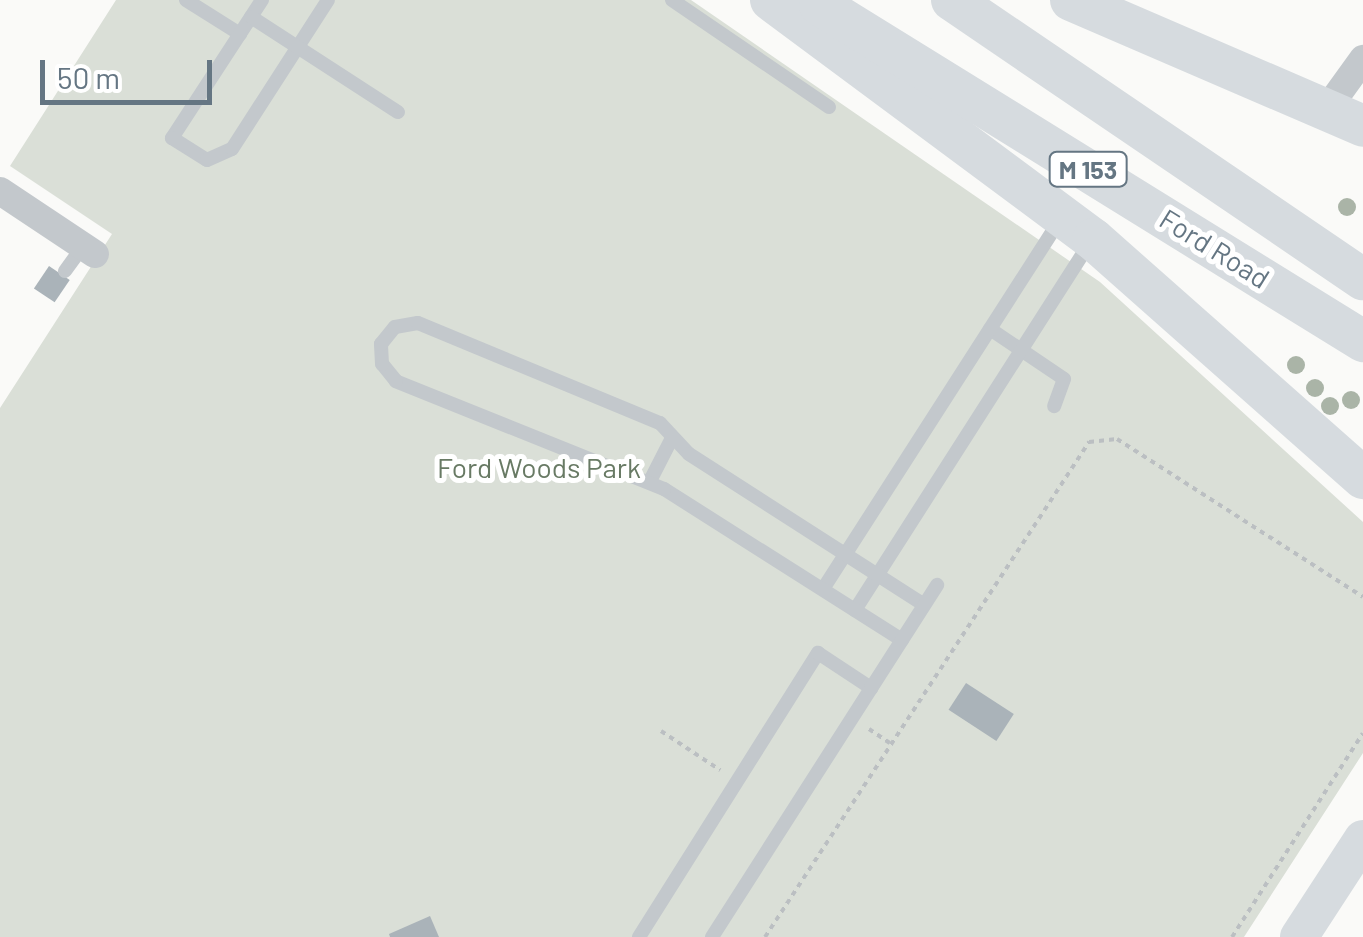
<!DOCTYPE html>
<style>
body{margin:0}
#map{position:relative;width:1363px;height:937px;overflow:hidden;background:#fafaf8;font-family:Barlow,sans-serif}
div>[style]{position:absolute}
.green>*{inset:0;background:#dadfd7}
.building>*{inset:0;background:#aab3b9;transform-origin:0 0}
.path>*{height:4px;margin-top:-2px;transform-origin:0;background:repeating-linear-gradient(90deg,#bbbfc2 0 5px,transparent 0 10px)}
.service>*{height:14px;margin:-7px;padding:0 7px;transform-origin:7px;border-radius:7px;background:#c3c8cc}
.minor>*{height:28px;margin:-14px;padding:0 14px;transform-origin:14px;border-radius:14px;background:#c3c8cc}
.secondary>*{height:38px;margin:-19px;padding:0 19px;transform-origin:19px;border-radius:19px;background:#d6dbdf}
.primary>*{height:42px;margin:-21px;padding:0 21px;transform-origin:21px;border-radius:21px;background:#d6dbdf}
.trees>*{width:18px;height:18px;margin:-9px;border-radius:50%;background:#aab4a7}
span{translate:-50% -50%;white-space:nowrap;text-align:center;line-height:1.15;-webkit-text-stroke:10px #fff;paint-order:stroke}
.shield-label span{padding:2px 8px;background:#fff;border:2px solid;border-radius:8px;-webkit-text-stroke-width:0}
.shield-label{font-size:25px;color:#657683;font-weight:700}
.street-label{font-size:28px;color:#657683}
.park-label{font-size:28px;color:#687a64}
.scale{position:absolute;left:40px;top:60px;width:172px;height:45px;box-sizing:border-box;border:5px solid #657683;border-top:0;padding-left:12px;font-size:30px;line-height:35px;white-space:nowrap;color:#657683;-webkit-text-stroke:8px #fff;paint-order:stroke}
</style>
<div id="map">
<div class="green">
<i style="clip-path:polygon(116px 0,691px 0,1100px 282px,1363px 522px,1363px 753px,1244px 937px,0 937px,0 408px,112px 234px,10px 166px)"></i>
</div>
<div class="building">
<i style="left:49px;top:266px;width:25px;height:27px;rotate:34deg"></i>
<i style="left:966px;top:683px;width:57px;height:32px;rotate:33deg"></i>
<i style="clip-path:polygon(430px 916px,439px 937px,390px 937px,389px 934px)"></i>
</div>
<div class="path">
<i style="left:869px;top:729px;width:25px;rotate:34deg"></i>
<i style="left:661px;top:731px;width:71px;rotate:33.5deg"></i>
<i style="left:765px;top:937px;width:592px;rotate:-56.79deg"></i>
<i style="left:1089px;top:442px;width:28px;rotate:-6deg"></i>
<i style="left:1117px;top:439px;width:292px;rotate:32.7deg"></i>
<i style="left:1232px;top:937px;width:242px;rotate:-57.3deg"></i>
</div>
<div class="service">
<i style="left:186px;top:0;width:64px;rotate:32.2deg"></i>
<i style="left:262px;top:0;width:165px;rotate:123.1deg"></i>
<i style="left:172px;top:138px;width:41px;rotate:32.2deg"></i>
<i style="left:207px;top:160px;width:27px;rotate:-24deg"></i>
<i style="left:232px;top:149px;width:177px;rotate:-57.2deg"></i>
<i style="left:672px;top:0;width:190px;rotate:34.3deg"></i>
<i style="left:251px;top:17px;width:175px;rotate:32.9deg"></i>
<i style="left:65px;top:271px;width:31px;rotate:-54deg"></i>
<i style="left:990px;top:329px;width:89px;rotate:34deg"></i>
<i style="left:1064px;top:379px;width:29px;rotate:110deg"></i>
<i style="left:650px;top:481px;width:46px;rotate:-62.9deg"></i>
<i style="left:823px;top:589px;width:439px;rotate:-57.3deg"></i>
<i style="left:855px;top:610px;width:434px;rotate:-57.4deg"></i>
<i style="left:902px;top:640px;width:282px;rotate:-147.6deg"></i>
<i style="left:664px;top:489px;width:289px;rotate:-158.1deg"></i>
<i style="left:396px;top:381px;width:22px;rotate:-129deg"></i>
<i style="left:382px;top:364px;width:20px;rotate:-93deg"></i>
<i style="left:381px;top:344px;width:22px;rotate:-51deg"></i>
<i style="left:395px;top:327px;width:23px;rotate:-10deg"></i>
<i style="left:418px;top:323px;width:262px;rotate:22.5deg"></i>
<i style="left:660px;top:423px;width:42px;rotate:46.9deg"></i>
<i style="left:689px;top:454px;width:279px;rotate:32.7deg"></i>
<i style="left:639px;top:937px;width:336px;rotate:-57.8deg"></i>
<i style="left:818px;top:653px;width:64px;rotate:33.4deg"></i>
<i style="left:712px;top:937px;width:418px;rotate:-57.4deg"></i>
</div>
<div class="minor">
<i style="left:1327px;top:109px;width:62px;rotate:-54.2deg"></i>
<i style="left:0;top:191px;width:114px;rotate:33.6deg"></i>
</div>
<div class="secondary">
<i style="left:1299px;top:937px;width:117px;rotate:-56.9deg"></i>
</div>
<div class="primary">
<i style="left:771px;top:0;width:401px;rotate:36.6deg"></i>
<i style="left:1093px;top:239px;width:361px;rotate:41.5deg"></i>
<i style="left:952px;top:0;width:497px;rotate:34.2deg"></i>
<i style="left:1071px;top:0;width:318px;rotate:23.3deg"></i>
<i style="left:820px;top:5px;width:639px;rotate:31.75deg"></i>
</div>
<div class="trees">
<i style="left:1347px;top:207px"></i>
<i style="left:1296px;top:365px"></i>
<i style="left:1315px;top:388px"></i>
<i style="left:1351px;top:400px"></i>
<i style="left:1330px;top:406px"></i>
</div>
<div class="shield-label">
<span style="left:1088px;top:169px">M 153</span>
</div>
<div class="street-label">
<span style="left:1215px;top:248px;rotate:32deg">Ford Road</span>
</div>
<div class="park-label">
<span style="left:539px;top:467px">Ford Woods Park</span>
</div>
<div class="scale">50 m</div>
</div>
